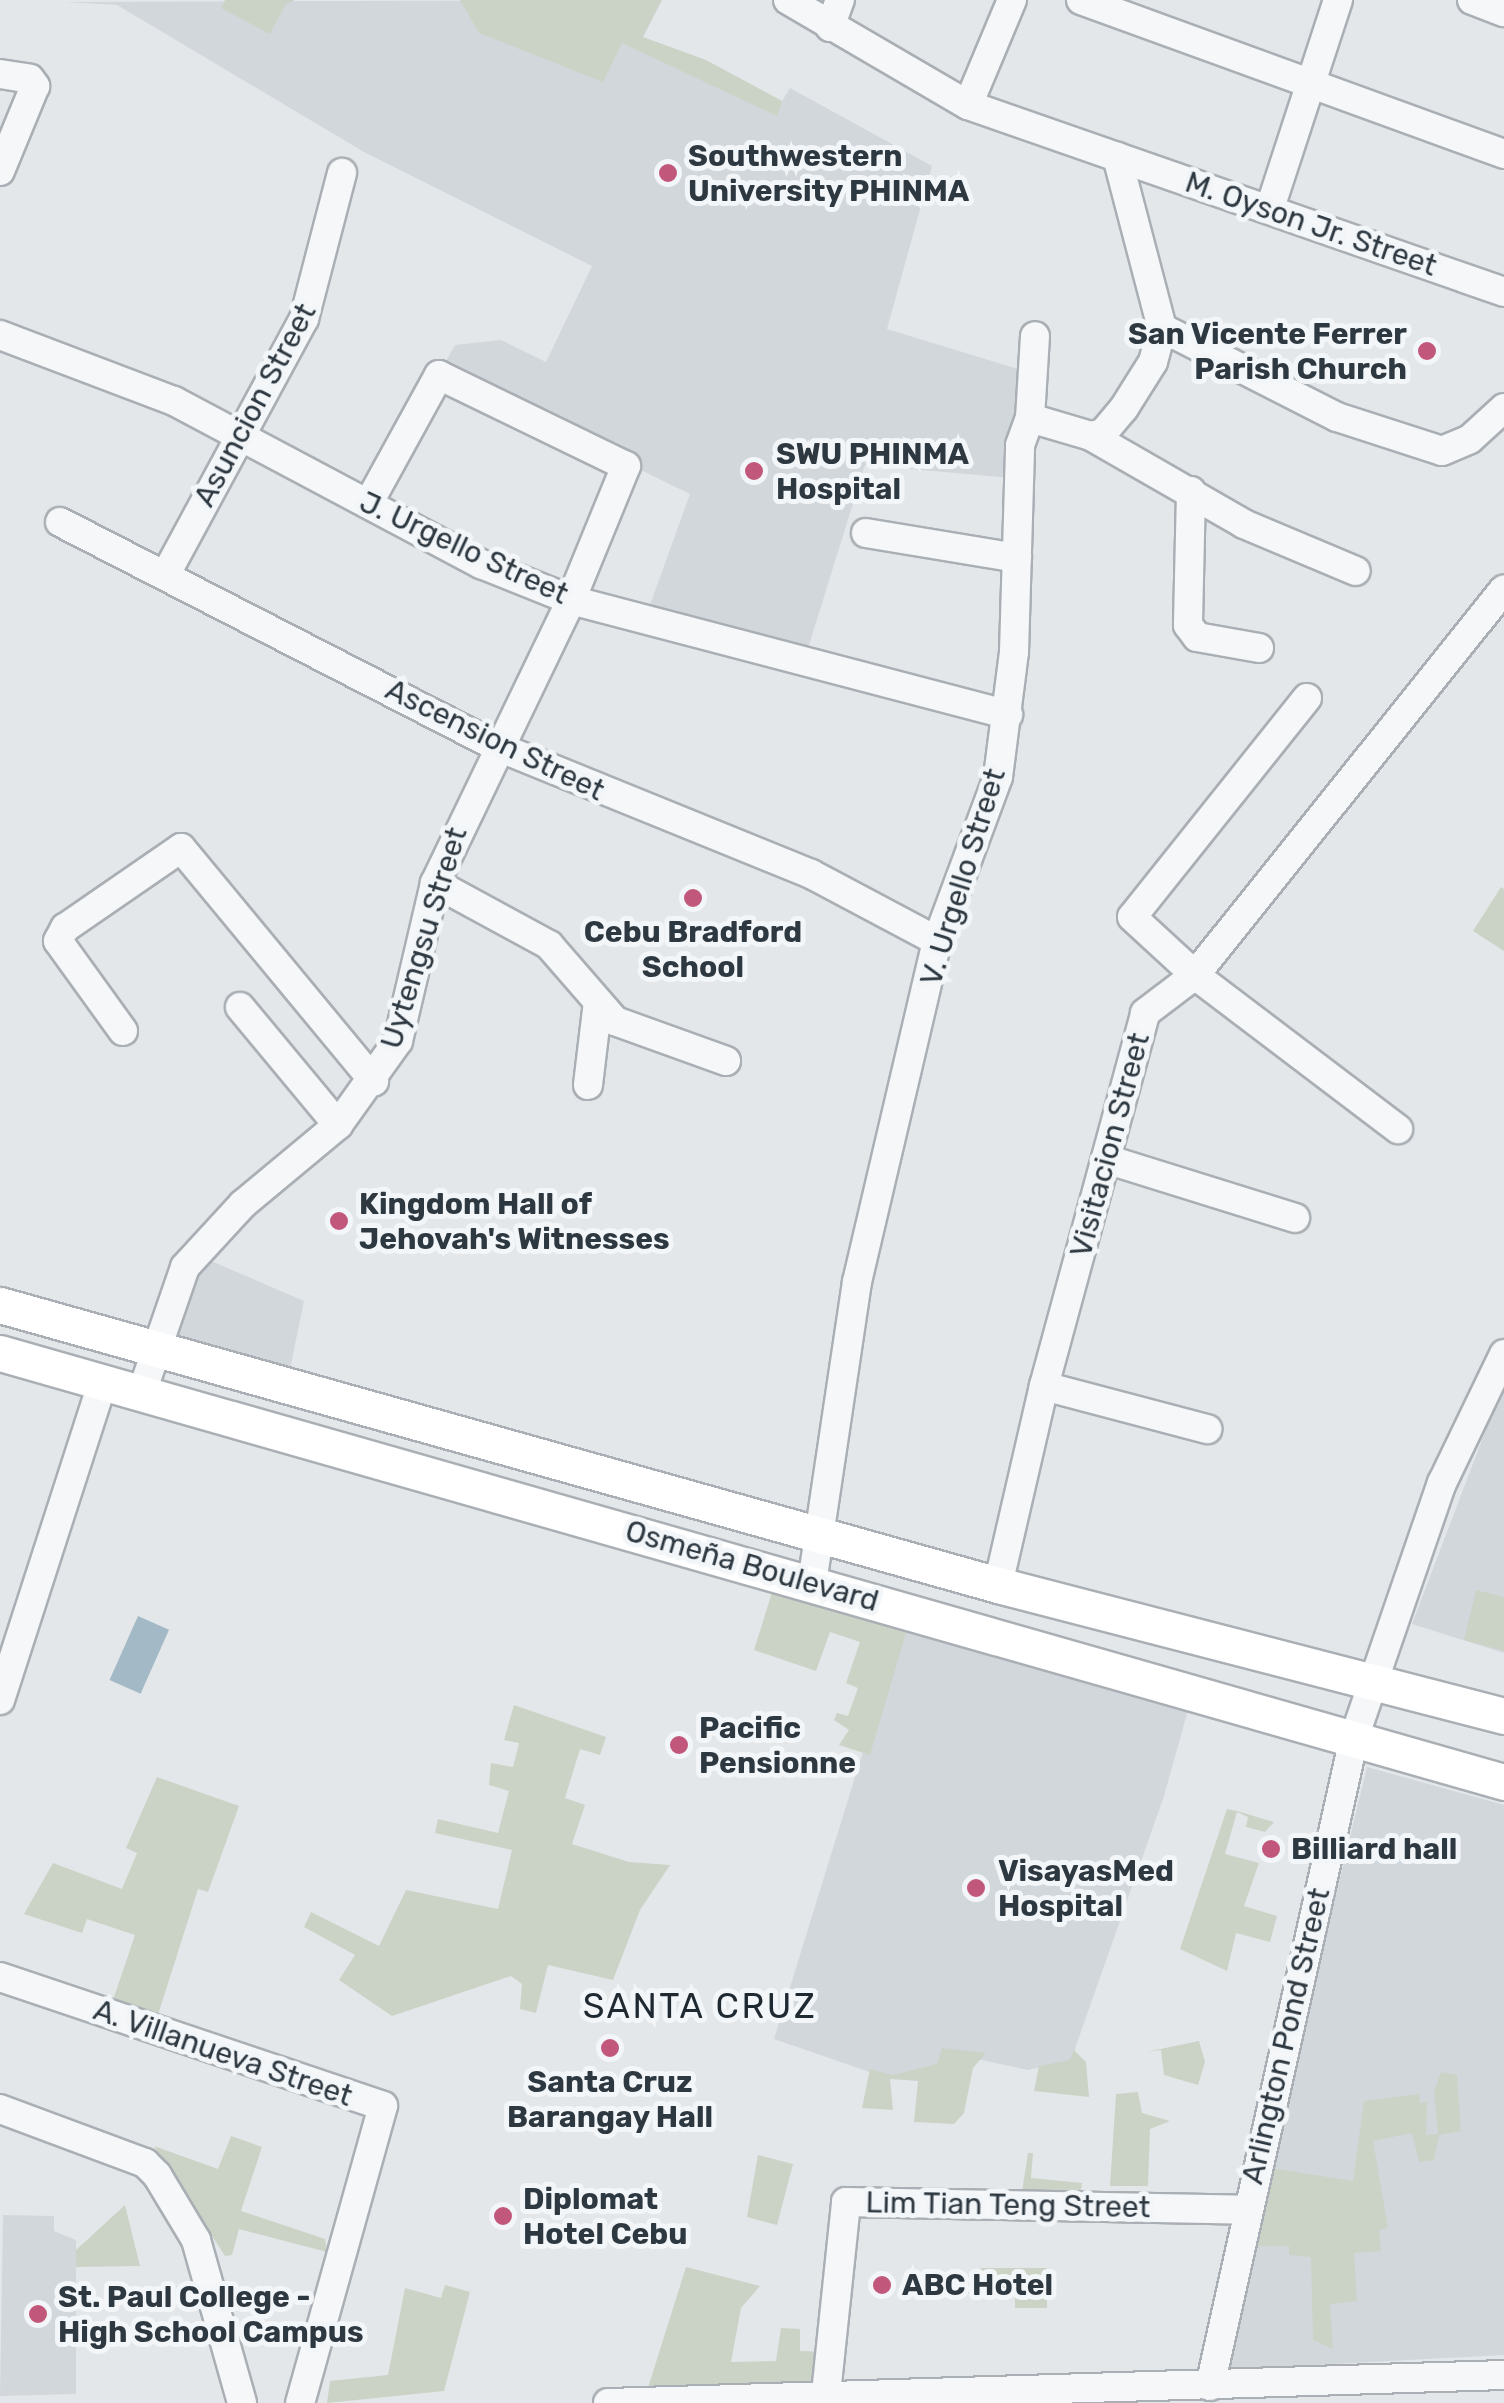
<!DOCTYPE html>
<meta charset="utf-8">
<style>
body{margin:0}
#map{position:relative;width:1504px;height:2403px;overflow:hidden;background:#e4e7ea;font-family:Rubik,sans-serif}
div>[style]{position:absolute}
.built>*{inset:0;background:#d2d7dc}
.green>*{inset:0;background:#cbd3c6}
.water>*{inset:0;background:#a3bac6;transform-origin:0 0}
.roads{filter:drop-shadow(2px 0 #a9afb4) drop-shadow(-2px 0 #a9afb4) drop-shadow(0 2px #a9afb4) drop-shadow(0 -2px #a9afb4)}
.minor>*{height:28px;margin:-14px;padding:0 14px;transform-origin:14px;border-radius:14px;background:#f6f7f9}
.major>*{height:35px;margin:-17.5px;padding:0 17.5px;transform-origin:17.5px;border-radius:17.5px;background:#fff}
.dots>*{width:28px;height:28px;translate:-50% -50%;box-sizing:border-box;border:5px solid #f3f6f8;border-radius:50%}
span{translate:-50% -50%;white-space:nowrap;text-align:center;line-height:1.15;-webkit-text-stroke:10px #f3f6f8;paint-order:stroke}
.poi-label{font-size:30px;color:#2d3841;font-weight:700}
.left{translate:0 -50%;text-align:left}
.right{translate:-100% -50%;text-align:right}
.street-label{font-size:30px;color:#2d3841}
.quarter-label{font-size:35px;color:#1f2932;letter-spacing:2.5px}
</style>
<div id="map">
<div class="built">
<i style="clip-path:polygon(660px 0,639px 40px,782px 101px,790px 88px,932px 166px,887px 329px,1018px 369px,1012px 478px,865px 465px,805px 658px,647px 613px,690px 494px,440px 372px,455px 345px,501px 340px,546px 362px,592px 266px,364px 152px,117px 5px,64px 2px)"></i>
<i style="clip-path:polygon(211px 1261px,304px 1301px,289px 1374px,175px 1344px,194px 1279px)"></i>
<i style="clip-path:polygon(1504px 1382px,1504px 1653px,1412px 1624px)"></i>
<i style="clip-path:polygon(902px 1625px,1190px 1703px,1164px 1796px,1071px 2060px,1028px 2070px,944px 2052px,940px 2072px,890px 2079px,774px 2039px)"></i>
<i style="clip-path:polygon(1367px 1767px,1504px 1805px,1504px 2355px,1220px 2370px)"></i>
<i style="clip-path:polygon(3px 2215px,54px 2216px,54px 2231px,76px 2240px,76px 2394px,0 2396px)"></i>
</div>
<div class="green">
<i style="clip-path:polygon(225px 0,295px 0,286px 4px,270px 34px,221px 8px)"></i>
<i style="clip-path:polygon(460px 0,662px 0,643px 37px,706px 60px,782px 101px,777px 116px,622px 43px,603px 82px,479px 33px)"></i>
<i style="clip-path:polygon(1501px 887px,1504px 889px,1504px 951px,1473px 931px)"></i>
<i style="clip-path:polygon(774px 1586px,906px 1633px,870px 1755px,839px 1745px,849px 1730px,834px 1720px,837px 1713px,848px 1716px,858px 1688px,846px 1683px,860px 1642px,830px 1632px,816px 1671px,754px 1650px)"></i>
<i style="clip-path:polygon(1476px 1590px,1504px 1597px,1504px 1651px,1464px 1640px)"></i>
<i style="clip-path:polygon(514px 1705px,606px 1737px,600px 1755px,580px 1749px,565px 1798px,585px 1805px,572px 1844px,629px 1862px,670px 1865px,640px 1910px,613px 1980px,548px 1965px,536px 2013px,520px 2009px,522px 1984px,511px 1976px,392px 2016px,339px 1980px,355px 1955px,304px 1927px,311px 1912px,379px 1946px,406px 1890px,498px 1909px,512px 1850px,435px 1833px,438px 1819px,498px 1833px,509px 1791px,489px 1785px,491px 1763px,513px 1767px,519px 1743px,504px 1740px)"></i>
<i style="clip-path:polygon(157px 1777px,239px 1806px,208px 1892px,198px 1889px,157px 2018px,112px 2003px,135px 1935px,87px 1919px,82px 1933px,24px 1914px,53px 1863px,122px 1889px,137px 1853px,126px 1848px)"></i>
<i style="clip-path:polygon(1227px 1809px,1237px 1811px,1274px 1822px,1265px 1832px,1246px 1827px,1248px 1817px,1237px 1812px,1225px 1854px,1259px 1863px,1244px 1906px,1277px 1916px,1270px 1942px,1236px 1933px,1227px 1971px,1180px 1949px)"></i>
<i style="clip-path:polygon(1199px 2041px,1205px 2062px,1198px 2085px,1164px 2075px,1161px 2050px,1146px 2052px)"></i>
<i style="clip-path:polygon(942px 2048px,986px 2053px,973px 2068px,964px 2113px,954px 2124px,914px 2122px,918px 2081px,890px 2079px,893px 2110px,862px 2108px,870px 2069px,893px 2075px,937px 2064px)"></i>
<i style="clip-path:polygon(1074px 2050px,1086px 2062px,1089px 2097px,1034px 2091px,1039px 2066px,1070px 2060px)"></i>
<i style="clip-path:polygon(1441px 2072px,1457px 2075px,1461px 2131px,1439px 2135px,1434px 2160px,1419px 2162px,1412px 2133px,1373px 2141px,1388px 2228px,1379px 2230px,1381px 2251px,1354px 2253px,1357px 2301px,1330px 2304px,1333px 2349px,1313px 2340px,1311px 2257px,1289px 2255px,1289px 2246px,1254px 2246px,1271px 2168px,1353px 2181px,1364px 2101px,1419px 2094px,1420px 2103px,1427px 2102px,1426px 2135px,1438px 2134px,1434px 2092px)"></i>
<i style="clip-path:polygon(1138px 2092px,1142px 2113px,1170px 2121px,1150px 2129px,1148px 2186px,1110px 2186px,1116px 2094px)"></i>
<i style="clip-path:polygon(231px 2136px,262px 2147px,241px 2211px,325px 2239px,327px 2252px,239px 2229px,232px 2255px,225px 2256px,154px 2146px,218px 2169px)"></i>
<i style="clip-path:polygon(1028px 2153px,1033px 2153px,1031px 2178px,1082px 2183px,1079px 2201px,1021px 2198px)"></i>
<i style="clip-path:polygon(758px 2155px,793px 2164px,777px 2225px,747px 2217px)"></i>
<i style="clip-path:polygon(125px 2205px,140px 2266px,76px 2267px,76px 2250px)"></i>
<i style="clip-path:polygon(686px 2267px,760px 2286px,741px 2308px,731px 2362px,776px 2361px,781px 2328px,800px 2329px,800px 2351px,828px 2352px,823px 2392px,646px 2394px)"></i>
<i style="clip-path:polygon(981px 2268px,1047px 2268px,1047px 2308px,1015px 2308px,1015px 2294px,915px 2294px,916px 2275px,974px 2276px)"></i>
<i style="clip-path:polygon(445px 2285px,470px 2292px,444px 2391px,327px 2403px,330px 2381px,388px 2375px,405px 2288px,441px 2298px)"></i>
</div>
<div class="water">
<i style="left:138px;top:1616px;width:34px;height:70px;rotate:24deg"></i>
</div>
<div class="roads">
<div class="minor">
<i style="left:788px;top:0;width:208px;rotate:30.3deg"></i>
<i style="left:968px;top:105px;width:568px;rotate:19.23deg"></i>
<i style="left:1081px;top:0;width:450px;rotate:20deg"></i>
<i style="left:1472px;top:0;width:34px;rotate:21deg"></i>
<i style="left:830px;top:27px;width:29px;rotate:-70deg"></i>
<i style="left:0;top:74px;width:30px;rotate:9deg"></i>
<i style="left:30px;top:79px;width:9px;rotate:54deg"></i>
<i style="left:35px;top:86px;width:92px;rotate:112.4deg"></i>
<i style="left:968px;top:105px;width:114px;rotate:-67.3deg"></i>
<i style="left:1270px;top:208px;width:219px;rotate:-71.9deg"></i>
<i style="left:1162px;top:328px;width:196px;rotate:27deg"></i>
<i style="left:1337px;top:417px;width:110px;rotate:17.9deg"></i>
<i style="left:1442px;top:451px;width:30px;rotate:-23deg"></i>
<i style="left:1470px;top:439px;width:46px;rotate:-42.4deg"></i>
<i style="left:0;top:335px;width:186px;rotate:20.8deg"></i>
<i style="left:174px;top:401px;width:348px;rotate:28deg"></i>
<i style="left:481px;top:564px;width:97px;rotate:21.8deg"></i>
<i style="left:571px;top:600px;width:452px;rotate:14.7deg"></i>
<i style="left:1030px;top:418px;width:64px;rotate:16.4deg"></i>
<i style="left:1091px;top:436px;width:177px;rotate:29.9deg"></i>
<i style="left:1244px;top:524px;width:121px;rotate:22.8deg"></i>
<i style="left:1091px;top:436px;width:12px;rotate:-14deg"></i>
<i style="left:1103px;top:433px;width:33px;rotate:-50deg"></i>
<i style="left:1124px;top:408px;width:54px;rotate:-57.8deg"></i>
<i style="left:1153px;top:362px;width:35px;rotate:-75deg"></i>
<i style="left:1162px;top:328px;width:177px;rotate:-104.7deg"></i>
<i style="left:1191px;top:491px;width:134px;rotate:91.3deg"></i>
<i style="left:1188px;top:625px;width:15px;rotate:53deg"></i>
<i style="left:1197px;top:637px;width:63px;rotate:10.1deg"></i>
<i style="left:60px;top:522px;width:490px;rotate:27.2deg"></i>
<i style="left:496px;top:746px;width:340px;rotate:22.1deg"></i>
<i style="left:811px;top:874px;width:143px;rotate:28deg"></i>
<i style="left:866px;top:533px;width:153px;rotate:9.4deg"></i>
<i style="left:167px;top:572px;width:288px;rotate:-61.6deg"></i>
<i style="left:304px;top:319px;width:151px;rotate:-75.4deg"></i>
<i style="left:1307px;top:698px;width:280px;rotate:128.6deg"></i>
<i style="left:1132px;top:917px;width:86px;rotate:42.6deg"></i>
<i style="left:1195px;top:975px;width:255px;rotate:37.2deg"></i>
<i style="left:435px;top:883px;width:130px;rotate:28.5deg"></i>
<i style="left:549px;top:945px;width:101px;rotate:49deg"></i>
<i style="left:615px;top:1021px;width:118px;rotate:19.8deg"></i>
<i style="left:240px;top:1007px;width:153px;rotate:50.3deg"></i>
<i style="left:123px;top:1031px;width:111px;rotate:-125.8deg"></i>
<i style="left:58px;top:941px;width:15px;rotate:-62deg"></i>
<i style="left:65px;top:928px;width:141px;rotate:-34.6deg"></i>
<i style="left:181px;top:848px;width:303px;rotate:50.4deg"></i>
<i style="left:588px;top:1085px;width:77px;rotate:-83.2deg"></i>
<i style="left:1106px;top:1159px;width:198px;rotate:17.3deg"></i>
<i style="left:1044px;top:1386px;width:169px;rotate:14.8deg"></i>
<i style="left:142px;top:1392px;width:132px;rotate:-71deg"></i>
<i style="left:185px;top:1267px;width:86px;rotate:-47.4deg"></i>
<i style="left:243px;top:1204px;width:124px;rotate:-39.7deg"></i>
<i style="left:338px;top:1125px;width:103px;rotate:-54.5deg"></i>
<i style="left:398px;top:1041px;width:162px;rotate:-76.8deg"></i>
<i style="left:435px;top:883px;width:314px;rotate:-64.3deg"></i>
<i style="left:571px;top:600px;width:145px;rotate:-67.7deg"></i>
<i style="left:626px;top:466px;width:208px;rotate:-154.1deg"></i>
<i style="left:439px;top:375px;width:147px;rotate:118.8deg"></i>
<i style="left:812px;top:1583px;width:304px;rotate:-81.5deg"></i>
<i style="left:857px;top:1282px;width:350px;rotate:-76.8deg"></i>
<i style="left:937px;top:941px;width:175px;rotate:-69.6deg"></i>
<i style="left:998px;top:777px;width:126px;rotate:-82.7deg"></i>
<i style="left:1014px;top:652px;width:207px;rotate:-88.3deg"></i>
<i style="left:1020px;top:445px;width:29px;rotate:-70deg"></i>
<i style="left:1030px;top:418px;width:82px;rotate:-86.5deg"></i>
<i style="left:998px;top:1585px;width:204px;rotate:-77deg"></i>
<i style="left:1044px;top:1386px;width:386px;rotate:-74.8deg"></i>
<i style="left:1145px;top:1013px;width:63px;rotate:-37.2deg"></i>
<i style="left:1195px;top:975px;width:494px;rotate:-51.3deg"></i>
<i style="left:0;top:1700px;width:335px;rotate:-72.1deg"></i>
<i style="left:0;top:1977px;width:404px;rotate:18.6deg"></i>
<i style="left:383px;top:2106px;width:308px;rotate:105.6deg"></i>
<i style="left:0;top:2109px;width:155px;rotate:20.4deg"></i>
<i style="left:145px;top:2163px;width:17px;rotate:45deg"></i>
<i style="left:157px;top:2175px;width:76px;rotate:59deg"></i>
<i style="left:196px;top:2240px;width:169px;rotate:74.2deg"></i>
<i style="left:1210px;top:2386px;width:664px;rotate:-77.47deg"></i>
<i style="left:1354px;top:1738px;width:270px;rotate:-71deg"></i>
<i style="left:1442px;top:1483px;width:143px;rotate:-64.3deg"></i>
<i style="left:608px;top:2403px;width:896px;rotate:-1.79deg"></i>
<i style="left:825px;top:2403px;width:202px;rotate:-84deg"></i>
<i style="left:846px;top:2202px;width:400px;rotate:1.1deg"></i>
</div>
<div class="major">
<i style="left:0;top:1305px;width:1037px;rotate:15.67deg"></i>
<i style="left:998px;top:1585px;width:523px;rotate:14.51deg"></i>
<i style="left:0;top:1353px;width:1564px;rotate:15.92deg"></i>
</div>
</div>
<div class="dots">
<i style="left:668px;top:173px;background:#c1577a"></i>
<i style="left:1427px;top:351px;background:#c1577a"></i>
<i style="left:754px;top:471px;background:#c1577a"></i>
<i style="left:693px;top:898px;background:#c1577a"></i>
<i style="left:339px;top:1221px;background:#c1577a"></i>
<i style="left:679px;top:1745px;background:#c1577a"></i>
<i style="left:1271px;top:1849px;background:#c1577a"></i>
<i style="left:976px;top:1888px;background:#c1577a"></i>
<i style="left:610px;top:2048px;background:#c1577a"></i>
<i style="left:503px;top:2216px;background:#c1577a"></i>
<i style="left:882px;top:2285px;background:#c1577a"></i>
<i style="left:38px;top:2314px;background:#c1577a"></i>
</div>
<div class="poi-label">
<span class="left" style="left:688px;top:173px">Southwestern<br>University PHINMA</span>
<span class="right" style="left:1407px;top:351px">San Vicente Ferrer<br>Parish Church</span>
<span class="left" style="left:776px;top:471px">SWU PHINMA<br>Hospital</span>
<span style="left:693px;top:949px">Cebu Bradford<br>School</span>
<span class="left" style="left:359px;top:1221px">Kingdom Hall of<br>Jehovah's Witnesses</span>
<span class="left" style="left:699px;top:1745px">Pacific<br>Pensionne</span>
<span class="left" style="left:1291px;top:1849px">Billiard hall</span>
<span class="left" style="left:998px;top:1888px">VisayasMed<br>Hospital</span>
<span style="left:610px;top:2099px">Santa Cruz<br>Barangay Hall</span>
<span class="left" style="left:523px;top:2216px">Diplomat<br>Hotel Cebu</span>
<span class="left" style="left:902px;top:2285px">ABC Hotel</span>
<span class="left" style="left:58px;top:2314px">St. Paul College -<br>High School Campus</span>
</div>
<div class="street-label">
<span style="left:1311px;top:224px;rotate:19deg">M. Oyson Jr. Street</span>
<span style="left:255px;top:405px;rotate:-62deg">Asuncion Street</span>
<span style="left:464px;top:548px;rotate:25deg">J. Urgello Street</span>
<span style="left:495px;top:740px;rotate:26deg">Ascension Street</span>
<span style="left:963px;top:877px;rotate:-73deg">V. Urgello Street</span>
<span style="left:424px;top:938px;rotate:-73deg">Uytengsu Street</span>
<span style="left:1110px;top:1145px;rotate:-75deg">Visitacion Street</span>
<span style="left:752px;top:1566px;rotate:16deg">Osmeña Boulevard</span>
<span style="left:1286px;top:2036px;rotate:-77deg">Arlington Pond Street</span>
<span style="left:223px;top:2053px;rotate:19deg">A. Villanueva Street</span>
<span style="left:1008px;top:2205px;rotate:1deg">Lim Tian Teng Street</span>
</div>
<div class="quarter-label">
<span style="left:700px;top:2006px">SANTA CRUZ</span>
</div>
</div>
